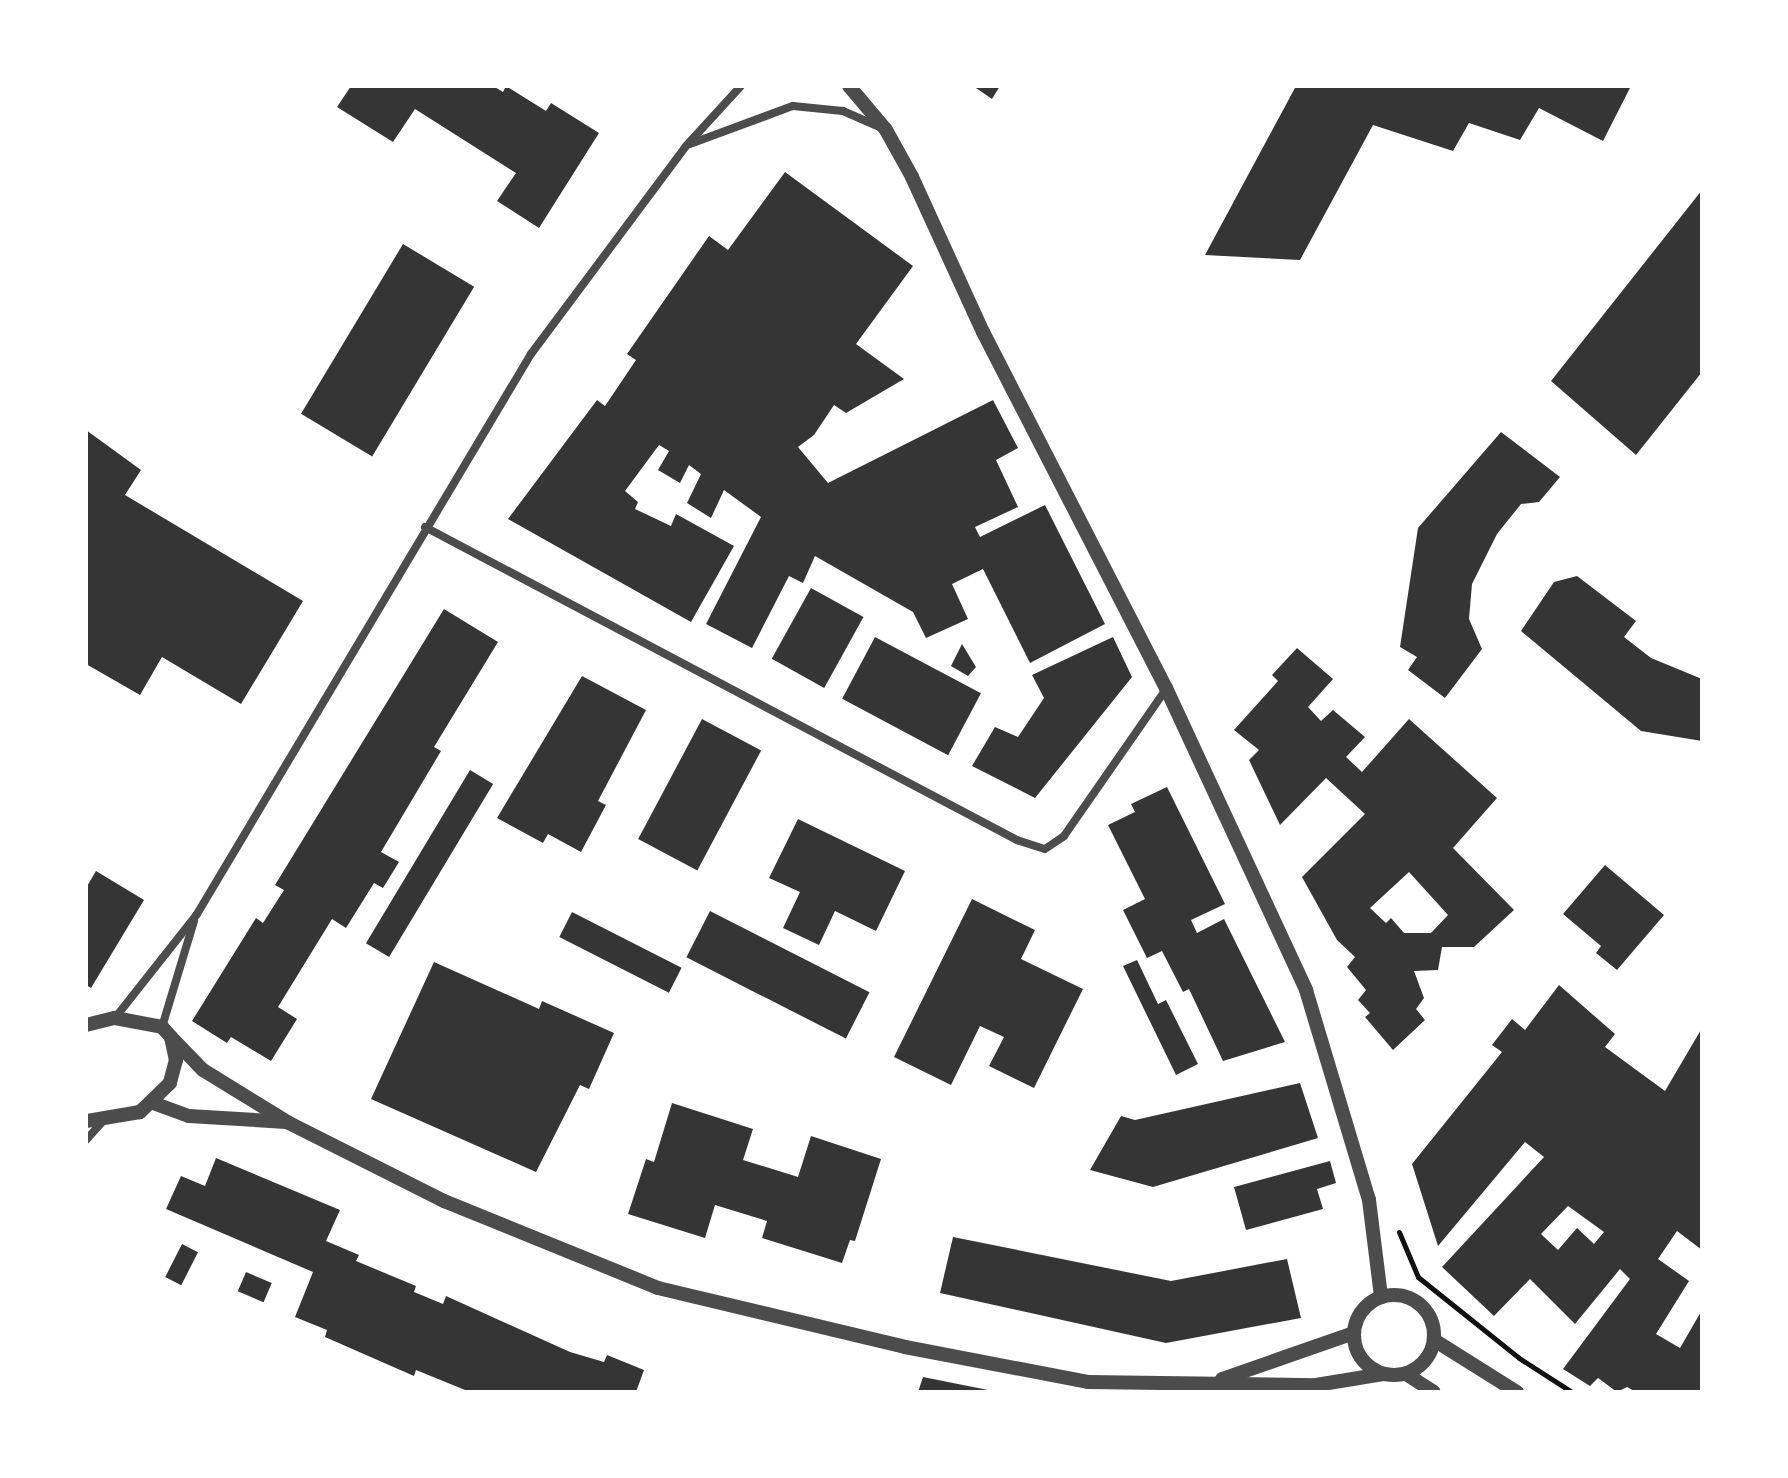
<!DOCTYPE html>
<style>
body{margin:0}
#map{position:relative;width:1788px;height:1478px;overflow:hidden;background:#fff;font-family:"Space Grotesk",sans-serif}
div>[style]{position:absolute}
.building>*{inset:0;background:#353535;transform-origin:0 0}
.path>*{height:5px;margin:-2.5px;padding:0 2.5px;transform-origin:2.5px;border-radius:2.5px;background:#111}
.minor>*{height:8px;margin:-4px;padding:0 4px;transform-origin:4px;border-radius:4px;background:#4c4c4c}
.tertiary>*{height:14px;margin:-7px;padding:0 7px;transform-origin:7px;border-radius:7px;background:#4c4c4c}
.tertiary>.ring{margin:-7px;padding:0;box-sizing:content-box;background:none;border:14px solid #4c4c4c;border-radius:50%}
span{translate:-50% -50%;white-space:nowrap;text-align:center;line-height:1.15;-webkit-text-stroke:8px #fff;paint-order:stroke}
.frame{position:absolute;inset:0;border:88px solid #fff;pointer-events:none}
</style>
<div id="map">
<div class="building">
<i style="clip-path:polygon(351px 86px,493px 86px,503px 92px,506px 86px,546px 111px,551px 103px,599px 133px,539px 228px,497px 201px,516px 173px,415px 109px,393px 142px,337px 107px)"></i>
<i style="clip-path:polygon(973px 86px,1000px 86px,992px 99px)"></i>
<i style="clip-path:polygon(1296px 86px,1631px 86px,1603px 141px,1539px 108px,1520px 140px,1469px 123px,1453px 151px,1373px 125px,1300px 260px,1205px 255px)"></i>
<i style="clip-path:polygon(785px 172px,913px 266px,856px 344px,904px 379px,846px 413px,834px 405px,814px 435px,798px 447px,828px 483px,993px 400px,1018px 448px,996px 460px,1018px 507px,975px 527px,980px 537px,1045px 505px,1105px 624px,1030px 663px,983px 569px,952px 584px,968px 619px,926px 638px,913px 612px,815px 556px,803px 583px,789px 576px,752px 648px,706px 624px,761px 517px,724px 490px,711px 518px,687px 503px,701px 474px,689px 465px,680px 483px,658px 470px,669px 451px,659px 445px,625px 491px,638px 502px,635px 509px,671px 526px,676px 514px,734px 546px,691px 622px,508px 519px,597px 400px,605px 406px,636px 360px,627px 354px,709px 236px,728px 250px)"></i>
<i style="clip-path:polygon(1702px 190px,1702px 372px,1636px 455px,1551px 381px)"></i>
<i style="left:403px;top:244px;width:83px;height:198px;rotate:31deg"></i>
<i style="clip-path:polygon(86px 430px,141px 470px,125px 495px,303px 601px,241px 704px,162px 657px,140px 695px,86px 664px)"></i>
<i style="clip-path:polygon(1501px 432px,1560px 477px,1539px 502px,1521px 504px,1497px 534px,1472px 584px,1469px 619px,1482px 649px,1445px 698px,1408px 670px,1417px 657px,1400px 647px,1418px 528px)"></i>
<i style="clip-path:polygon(1577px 576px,1636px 621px,1624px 637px,1651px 658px,1702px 679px,1702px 741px,1641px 731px,1521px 631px,1554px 582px)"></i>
<i style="left:811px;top:588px;width:60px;height:81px;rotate:29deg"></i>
<i style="clip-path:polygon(444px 609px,498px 642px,434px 747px,441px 751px,381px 852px,399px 862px,383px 888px,374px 883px,346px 928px,332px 919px,278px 1007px,297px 1019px,271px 1061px,231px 1037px,227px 1043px,192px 1021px,256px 918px,263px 923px,284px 890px,275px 885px)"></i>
<i style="left:875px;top:637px;width:120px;height:70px;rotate:28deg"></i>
<i style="clip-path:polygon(1113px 637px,1132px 677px,1035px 798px,972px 766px,995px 727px,1018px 737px,1044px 698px,1032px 675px)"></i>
<i style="clip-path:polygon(962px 644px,976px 667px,968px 676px,951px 666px)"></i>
<i style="clip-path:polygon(evenodd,1297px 648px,1333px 679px,1308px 707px,1321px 721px,1333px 710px,1365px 737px,1346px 757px,1362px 772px,1409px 719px,1497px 798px,1453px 848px,1514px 910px,1474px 947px,1442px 947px,1438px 970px,1414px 971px,1424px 998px,1416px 1009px,1425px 1020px,1393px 1050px,1365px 1017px,1370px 1013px,1358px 1000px,1366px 990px,1347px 967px,1355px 957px,1337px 940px,1302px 877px,1365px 814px,1326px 778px,1280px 825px,1249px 760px,1259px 750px,1234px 730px,1278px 681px,1272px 675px,1297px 648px,1409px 872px,1448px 915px,1431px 933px,1404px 933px,1391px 918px,1386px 923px,1370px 908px,1409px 872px)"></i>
<i style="clip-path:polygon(582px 676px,646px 710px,598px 801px,606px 805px,581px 852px,548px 834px,543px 843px,497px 818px)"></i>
<i style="left:702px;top:719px;width:67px;height:136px;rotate:28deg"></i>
<i style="left:470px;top:770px;width:27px;height:202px;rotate:31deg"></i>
<i style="clip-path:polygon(1167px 787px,1225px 904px,1191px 920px,1197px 933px,1224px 919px,1285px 1042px,1223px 1061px,1189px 989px,1183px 992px,1162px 951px,1147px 958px,1123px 910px,1145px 899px,1108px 825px,1135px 812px,1131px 804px)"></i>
<i style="clip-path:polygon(798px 819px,905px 871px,876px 931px,835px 911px,819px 945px,783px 928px,800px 892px,769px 878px)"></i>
<i style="clip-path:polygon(1605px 865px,1664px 915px,1617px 970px,1596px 953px,1601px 946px,1563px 914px)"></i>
<i style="clip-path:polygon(96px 871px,144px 900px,91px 988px,86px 985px,86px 888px)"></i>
<i style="clip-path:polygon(972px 899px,1035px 930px,1021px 959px,1083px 989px,1034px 1088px,989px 1066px,1004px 1037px,980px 1026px,951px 1085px,894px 1057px)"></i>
<i style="left:710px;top:911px;width:179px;height:52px;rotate:27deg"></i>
<i style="left:572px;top:912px;width:123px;height:28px;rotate:27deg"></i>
<i style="clip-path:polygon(1137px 960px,1158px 1004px,1166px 1000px,1198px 1064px,1176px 1075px,1123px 966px)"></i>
<i style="clip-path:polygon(434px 962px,539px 1009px,542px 1001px,614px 1033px,589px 1089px,580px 1085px,536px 1172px,371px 1099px)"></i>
<i style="clip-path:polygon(evenodd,1559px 985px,1615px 1034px,1605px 1047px,1665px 1091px,1702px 1028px,1702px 1250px,1677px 1231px,1658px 1259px,1689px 1281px,1656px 1334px,1680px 1348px,1702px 1310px,1702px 1392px,1636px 1392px,1627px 1387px,1617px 1392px,1598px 1378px,1590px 1386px,1563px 1369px,1630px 1279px,1620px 1269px,1575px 1324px,1530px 1279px,1494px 1316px,1442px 1267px,1544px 1157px,1525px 1142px,1438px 1246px,1412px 1164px,1502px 1052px,1492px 1045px,1512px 1019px,1525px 1030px,1559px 985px,1568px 1206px,1604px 1232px,1594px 1244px,1577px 1228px,1558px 1250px,1541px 1234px,1568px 1206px)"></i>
<i style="clip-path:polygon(1300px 1083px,1318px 1138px,1153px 1187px,1090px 1170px,1121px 1116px,1135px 1120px)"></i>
<i style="clip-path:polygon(672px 1103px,753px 1129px,743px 1160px,798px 1177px,811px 1136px,881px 1159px,855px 1241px,850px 1240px,842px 1263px,762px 1238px,767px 1221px,715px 1205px,705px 1238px,628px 1214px,646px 1159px,654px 1162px)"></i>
<i style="clip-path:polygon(216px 1158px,340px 1210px,326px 1241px,359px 1255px,356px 1261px,416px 1286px,414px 1292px,443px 1304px,446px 1296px,570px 1352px,604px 1362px,607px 1355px,644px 1370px,636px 1392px,470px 1392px,416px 1370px,414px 1376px,325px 1337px,327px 1330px,295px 1317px,313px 1272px,166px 1209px,181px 1176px,205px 1186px)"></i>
<i style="clip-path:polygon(1330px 1161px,1336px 1183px,1317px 1189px,1323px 1209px,1246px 1230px,1234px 1187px)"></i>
<i style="clip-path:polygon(953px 1237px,1171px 1281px,1287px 1259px,1301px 1318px,1166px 1343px,940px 1293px)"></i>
<i style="left:182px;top:1244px;width:18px;height:37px;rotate:27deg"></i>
<i style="left:246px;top:1272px;width:28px;height:21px;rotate:23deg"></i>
<i style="clip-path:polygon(923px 1377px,993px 1391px,993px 1392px,918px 1392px)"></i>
</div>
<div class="path">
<i style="left:1399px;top:1232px;width:49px;rotate:67.1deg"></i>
<i style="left:1418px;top:1277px;width:129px;rotate:38.7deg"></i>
<i style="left:1519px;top:1358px;width:63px;rotate:32.7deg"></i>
</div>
<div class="minor">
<i style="left:690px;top:144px;width:110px;rotate:-20.3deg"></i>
<i style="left:793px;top:106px;width:50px;rotate:5.7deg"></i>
<i style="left:843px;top:111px;width:43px;rotate:23.6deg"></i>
<i style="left:425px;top:527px;width:670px;rotate:27.87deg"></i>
<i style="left:1017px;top:840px;width:29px;rotate:18deg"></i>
<i style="left:1045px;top:849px;width:23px;rotate:-34deg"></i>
<i style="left:1064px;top:836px;width:179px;rotate:-55.2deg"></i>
<i style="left:115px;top:1018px;width:132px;rotate:-51.7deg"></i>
<i style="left:197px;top:914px;width:652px;rotate:-59.19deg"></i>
<i style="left:531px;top:354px;width:259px;rotate:-53.3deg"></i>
<i style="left:686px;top:146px;width:81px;rotate:-47.5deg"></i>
<i style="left:162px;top:1027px;width:111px;rotate:-73.2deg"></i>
<i style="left:86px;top:1140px;width:24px;rotate:-48deg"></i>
</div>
<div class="tertiary">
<i style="left:849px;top:86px;width:57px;rotate:49.9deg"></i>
<i style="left:886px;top:130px;width:54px;rotate:61deg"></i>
<i style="left:912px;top:177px;width:170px;rotate:65.4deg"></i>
<i style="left:983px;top:332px;width:400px;rotate:62.8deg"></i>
<i style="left:1166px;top:688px;width:333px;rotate:65.1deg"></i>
<i style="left:1306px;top:990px;width:219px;rotate:73.3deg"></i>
<i style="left:1369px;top:1200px;width:98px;rotate:82.9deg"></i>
<i style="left:86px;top:1025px;width:30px;rotate:-14deg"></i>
<i style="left:115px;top:1018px;width:48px;rotate:10.8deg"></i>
<i style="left:162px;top:1027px;width:13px;rotate:48deg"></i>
<i style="left:171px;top:1037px;width:24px;rotate:78deg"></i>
<i style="left:176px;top:1060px;width:24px;rotate:105deg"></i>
<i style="left:170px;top:1083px;width:42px;rotate:136deg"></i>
<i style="left:140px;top:1112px;width:55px;rotate:170.5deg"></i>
<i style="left:171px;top:1037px;width:46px;rotate:45.9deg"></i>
<i style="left:203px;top:1070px;width:101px;rotate:31.6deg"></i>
<i style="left:289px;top:1123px;width:174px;rotate:26.7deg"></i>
<i style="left:444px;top:1201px;width:231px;rotate:22.1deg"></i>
<i style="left:658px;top:1288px;width:254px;rotate:13.4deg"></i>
<i style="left:905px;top:1347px;width:186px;rotate:10.8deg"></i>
<i style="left:1088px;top:1382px;width:228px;rotate:0.8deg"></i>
<i style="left:1316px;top:1385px;width:68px;rotate:-9.3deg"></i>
<i style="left:153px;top:1103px;width:38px;rotate:20deg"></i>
<i style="left:189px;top:1116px;width:97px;rotate:3.5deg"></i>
<i class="ring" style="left:1354px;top:1295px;width:66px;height:66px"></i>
<i style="left:1434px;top:1340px;width:98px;rotate:32.1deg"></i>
<i style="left:1406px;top:1374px;width:33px;rotate:33deg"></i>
<i style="left:1222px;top:1379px;width:140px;rotate:-19.2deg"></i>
</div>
<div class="frame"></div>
</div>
